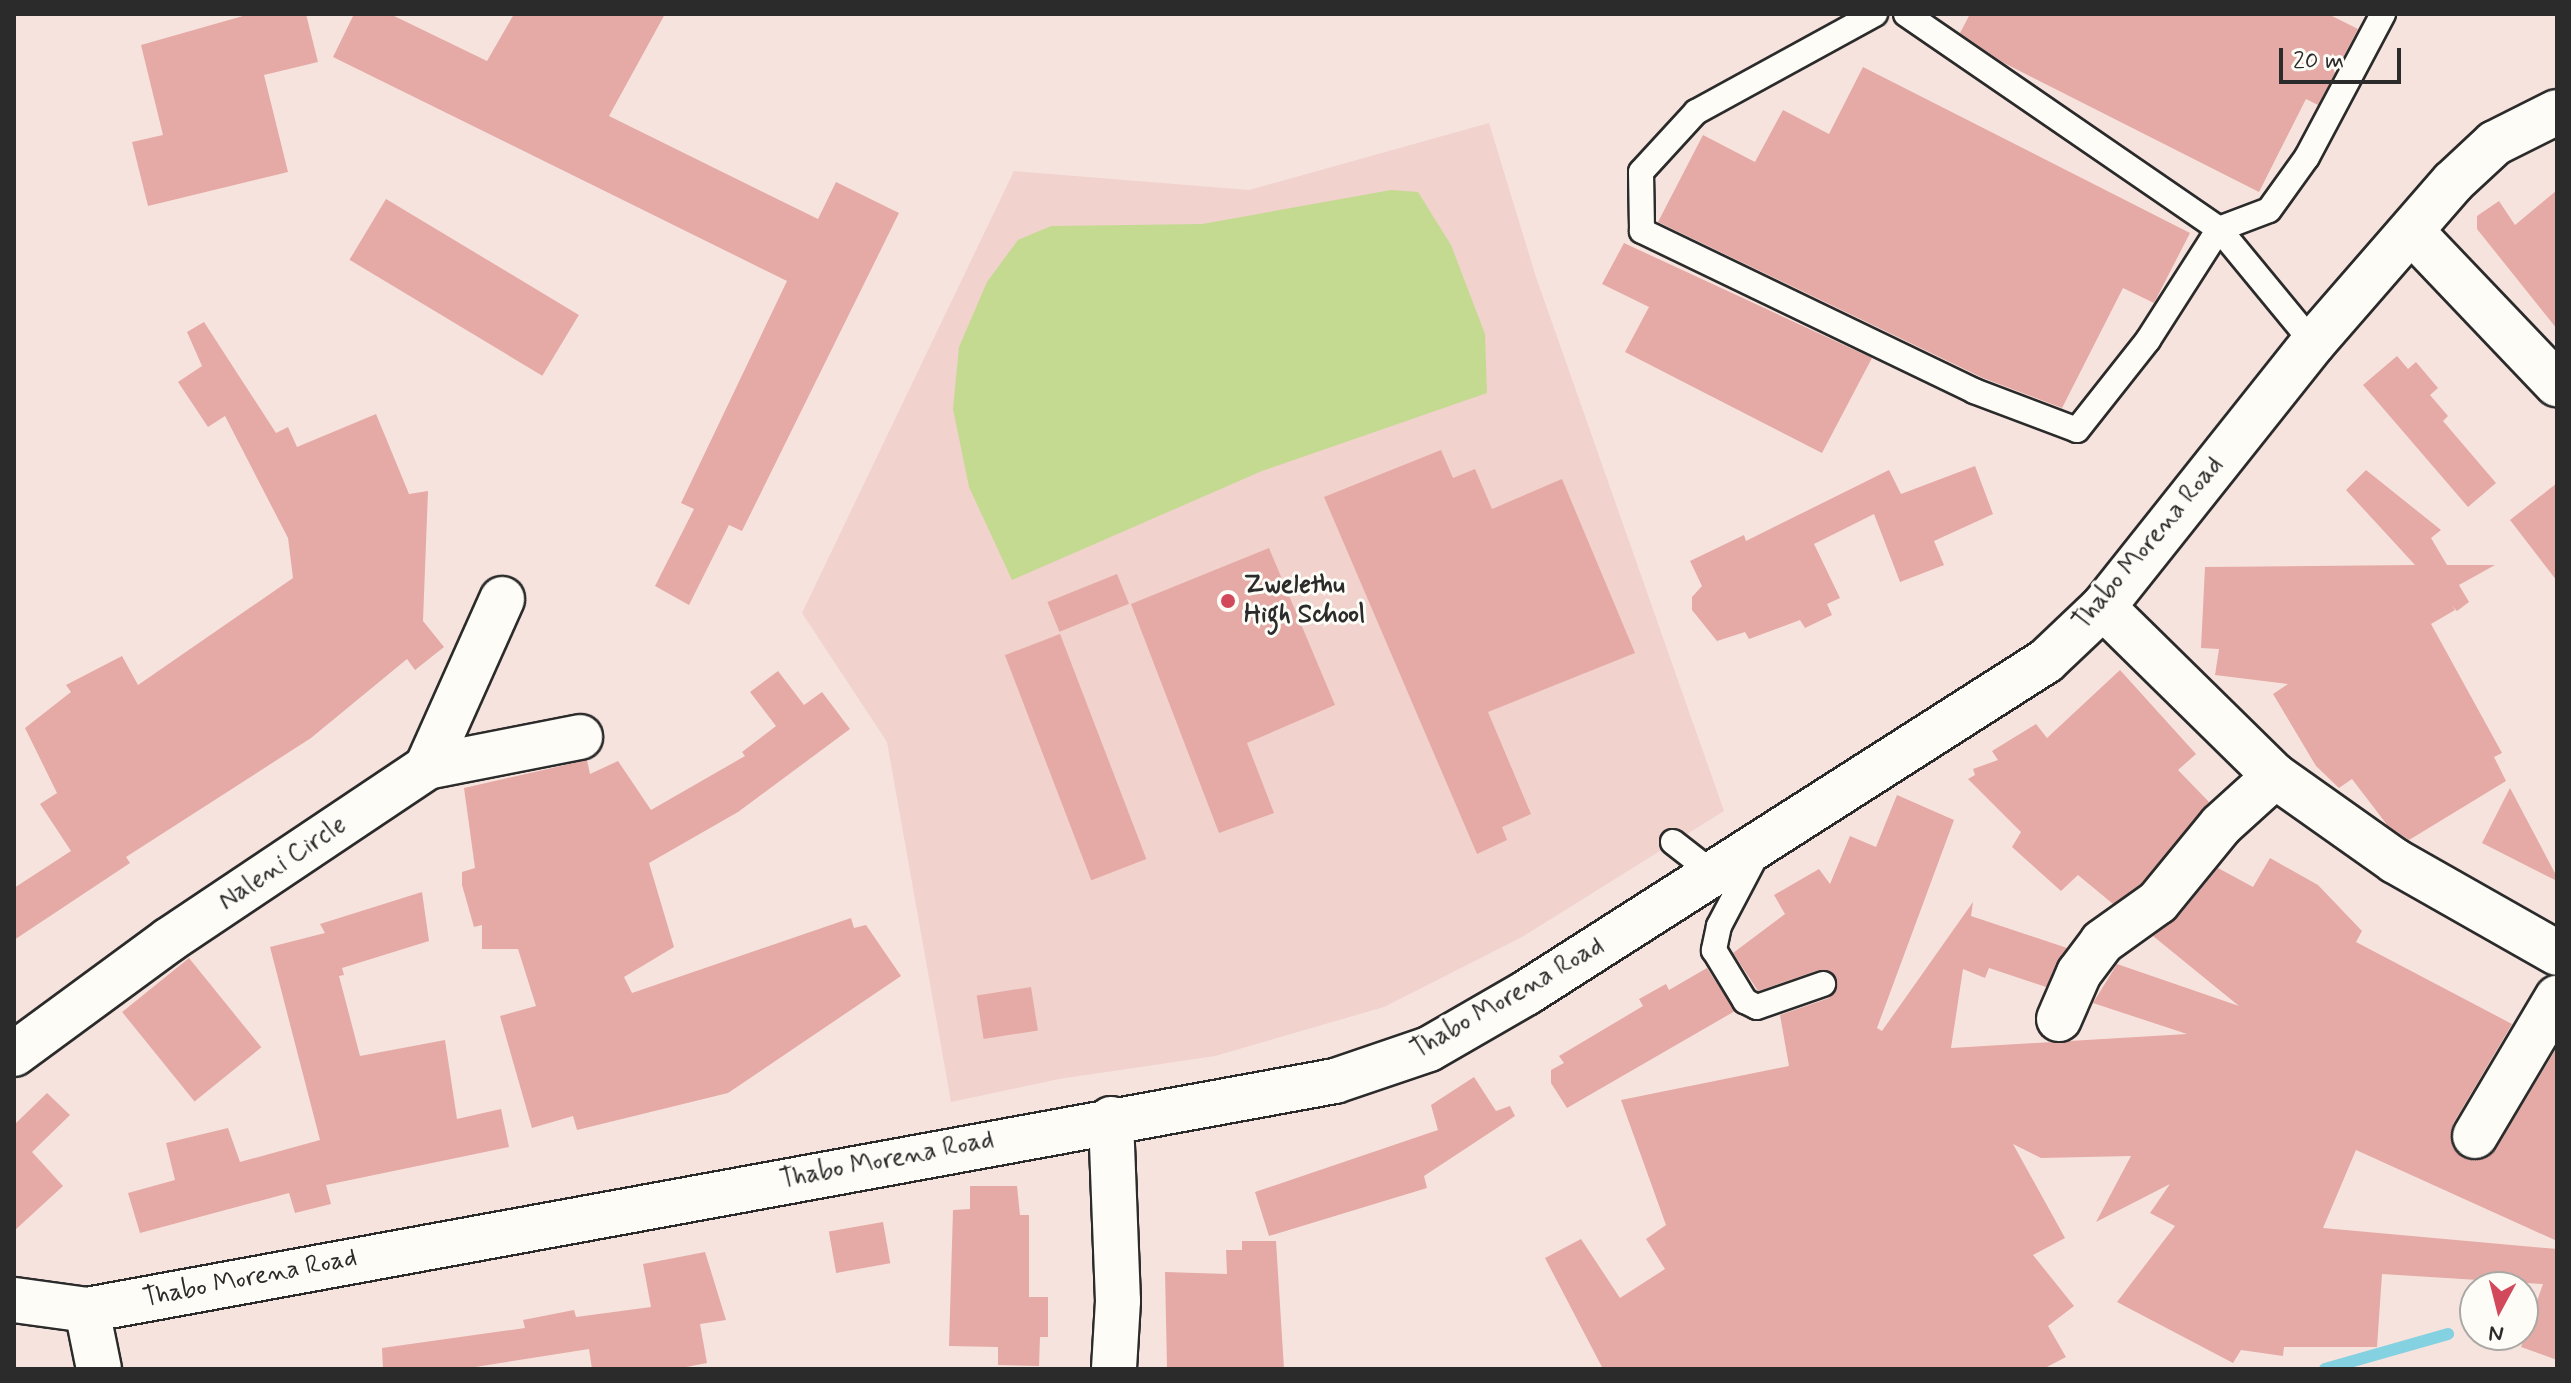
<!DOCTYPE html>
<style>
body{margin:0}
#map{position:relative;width:2571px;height:1383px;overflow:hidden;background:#f6e3de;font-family:Mynerve,sans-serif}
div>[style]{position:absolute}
.built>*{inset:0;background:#f1d2cd}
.green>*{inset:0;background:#c4da90}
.stream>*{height:12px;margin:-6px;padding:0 6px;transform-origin:6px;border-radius:6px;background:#83d1e1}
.building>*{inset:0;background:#e5aaa5;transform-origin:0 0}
.roads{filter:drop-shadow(2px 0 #2b2b2b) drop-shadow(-2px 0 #2b2b2b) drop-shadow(0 2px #2b2b2b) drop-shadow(0 -2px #2b2b2b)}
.lane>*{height:24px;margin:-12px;padding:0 12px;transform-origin:12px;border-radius:12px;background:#fdfcf7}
.street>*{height:44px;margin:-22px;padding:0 22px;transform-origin:22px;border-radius:22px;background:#fdfcf7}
.dots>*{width:22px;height:22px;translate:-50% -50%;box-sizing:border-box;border:4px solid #fdfcf7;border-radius:50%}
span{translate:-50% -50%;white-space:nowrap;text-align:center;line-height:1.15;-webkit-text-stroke:6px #fdfcf7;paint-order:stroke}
.street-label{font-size:26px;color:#2b2b2b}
.poi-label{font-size:26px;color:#2b2b2b;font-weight:700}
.left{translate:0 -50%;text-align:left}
.frame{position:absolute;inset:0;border:16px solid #2b2b2b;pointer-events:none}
.north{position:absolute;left:2459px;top:1271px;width:80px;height:80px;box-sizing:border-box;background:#fdfcf7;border:2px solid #a9a8a5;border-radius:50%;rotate:187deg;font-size:22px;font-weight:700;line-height:32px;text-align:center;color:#2b2b2b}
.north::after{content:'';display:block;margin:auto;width:28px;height:36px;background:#d1495b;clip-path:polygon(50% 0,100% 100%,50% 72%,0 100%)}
.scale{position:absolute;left:2279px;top:48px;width:122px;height:36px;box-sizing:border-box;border:4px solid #2b2b2b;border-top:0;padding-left:10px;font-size:24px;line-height:28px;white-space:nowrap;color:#2b2b2b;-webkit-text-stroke:6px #fdfcf7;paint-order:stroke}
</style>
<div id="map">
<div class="built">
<i style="clip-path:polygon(1489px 123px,1536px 277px,1724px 811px,1522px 937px,1384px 1007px,1215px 1056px,1059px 1079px,951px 1102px,887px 742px,802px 613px,1014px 171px,1249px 190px)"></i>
</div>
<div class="green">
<i style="clip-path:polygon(1391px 190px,1418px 192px,1451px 245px,1485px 334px,1487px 393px,1262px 471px,1012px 580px,969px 487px,953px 409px,959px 347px,987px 282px,1018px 240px,1051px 226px,1202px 224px)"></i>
</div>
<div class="stream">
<i style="left:2325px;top:1369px;width:128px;rotate:-15.9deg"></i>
</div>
<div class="building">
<i style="clip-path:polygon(250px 14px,306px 14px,318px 62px,264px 75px,288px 172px,148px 206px,132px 142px,163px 135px,141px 45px)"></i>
<i style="clip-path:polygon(354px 14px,390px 14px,487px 61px,514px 14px,665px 14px,609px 116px,818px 219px,836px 182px,899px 213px,742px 531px,729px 525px,689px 605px,655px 586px,694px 509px,681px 503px,787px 281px,333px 57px)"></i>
<i style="clip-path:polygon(1970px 14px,2328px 14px,2358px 29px,2318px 105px,2306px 99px,2259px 192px,2004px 63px,1960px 33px)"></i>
<i style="clip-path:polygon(1863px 67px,2190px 233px,2154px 303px,2123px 288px,2062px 408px,1983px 378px,1658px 222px,1703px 135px,1755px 162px,1783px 110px,1829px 134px)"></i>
<i style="clip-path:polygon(2557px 190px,2557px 329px,2477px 229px,2477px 216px,2499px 201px,2515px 225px)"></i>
<i style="left:386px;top:199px;width:225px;height:71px;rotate:31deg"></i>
<i style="clip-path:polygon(1624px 243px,1872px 358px,1822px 453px,1625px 352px,1649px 307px,1602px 284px)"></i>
<i style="clip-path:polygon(204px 322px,276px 433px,288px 427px,297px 447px,376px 414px,409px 494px,428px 491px,423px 621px,444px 647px,415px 670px,407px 659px,311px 738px,126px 857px,130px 863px,14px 940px,14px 888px,71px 851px,40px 804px,57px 793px,25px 728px,71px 692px,66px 685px,122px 656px,138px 685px,293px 578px,288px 538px,225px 416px,208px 427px,178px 382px,202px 366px,187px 332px)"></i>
<i style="clip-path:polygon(2397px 356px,2408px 369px,2416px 362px,2438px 388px,2430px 395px,2448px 416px,2443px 421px,2496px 483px,2468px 507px,2363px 385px)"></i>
<i style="clip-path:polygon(1441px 450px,1453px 478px,1475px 469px,1492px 509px,1562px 479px,1635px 653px,1488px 712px,1531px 814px,1502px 827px,1507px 840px,1477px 854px,1324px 497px)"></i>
<i style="clip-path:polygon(1975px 466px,1993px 514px,1934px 541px,1944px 565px,1900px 582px,1874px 514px,1814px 544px,1840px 598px,1827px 604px,1832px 615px,1805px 628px,1800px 620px,1749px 639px,1745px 632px,1717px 641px,1692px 610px,1692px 597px,1702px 586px,1690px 561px,1744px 535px,1746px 541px,1889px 470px,1901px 494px)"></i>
<i style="clip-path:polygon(2366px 470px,2441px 530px,2431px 538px,2447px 565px,2495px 565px,2459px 585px,2469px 602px,2457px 611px,2451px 605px,2455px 610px,2431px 624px,2502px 753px,2494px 757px,2506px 781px,2409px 840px,2388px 826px,2352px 779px,2339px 788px,2316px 766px,2273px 694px,2288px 684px,2215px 675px,2219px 649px,2201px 648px,2205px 567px,2415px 565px,2346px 490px)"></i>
<i style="clip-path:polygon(2557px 483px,2557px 581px,2510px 520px)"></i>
<i style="clip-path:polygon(1269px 548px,1335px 705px,1247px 743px,1274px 813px,1219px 833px,1131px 604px)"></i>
<i style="left:1117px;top:574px;width:32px;height:75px;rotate:68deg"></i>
<i style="left:1060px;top:634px;width:241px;height:59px;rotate:69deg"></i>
<i style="clip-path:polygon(2120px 670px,2196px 754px,2178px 770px,2209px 802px,2141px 884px,2113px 904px,2078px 875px,2061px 891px,2012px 847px,2021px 832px,1968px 779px,1975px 775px,1973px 769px,1998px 760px,1992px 751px,2036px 724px,2047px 738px)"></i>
<i style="clip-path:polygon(778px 671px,804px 705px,822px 692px,850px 729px,738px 812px,649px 863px,674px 947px,624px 977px,632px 993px,851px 918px,854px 928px,866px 925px,901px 976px,728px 1093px,577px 1130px,573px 1116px,532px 1128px,500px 1016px,536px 1006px,518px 949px,482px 949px,482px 925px,474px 927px,462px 885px,462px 872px,475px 868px,464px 788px,587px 760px,590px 774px,618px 761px,651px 810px,745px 756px,742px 752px,776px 726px,750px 692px)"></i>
<i style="clip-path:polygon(2510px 788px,2557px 877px,2557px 881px,2482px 843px)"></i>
<i style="clip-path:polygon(1897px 795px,1954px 820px,1877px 1028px,1882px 1031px,1973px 902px,1971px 916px,2067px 948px,2046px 987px,1989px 968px,1985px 978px,1963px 969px,1951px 1048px,2187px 1034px,2093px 1003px,2117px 964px,2239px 1006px,2153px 936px,2177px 918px,2218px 868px,2253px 887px,2270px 858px,2318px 885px,2362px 931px,2356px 942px,2512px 1024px,2453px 1124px,2453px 1148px,2462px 1157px,2475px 1161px,2496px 1149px,2557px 1047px,2557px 1241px,2356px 1150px,2323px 1228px,2557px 1249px,2557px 1360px,2521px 1347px,2543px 1284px,2382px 1274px,2377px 1347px,2284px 1347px,2283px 1356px,2241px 1350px,2233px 1363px,2117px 1302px,2175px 1226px,2150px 1213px,2170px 1184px,2096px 1222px,2131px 1156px,2041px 1158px,2013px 1144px,2065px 1238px,2033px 1255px,2074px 1306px,2048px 1326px,2066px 1357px,2043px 1369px,1603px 1369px,1545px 1258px,1581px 1239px,1620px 1298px,1665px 1269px,1646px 1239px,1666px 1225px,1621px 1100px,1789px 1066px,1780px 1015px,1829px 998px,1837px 988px,1837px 978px,1819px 970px,1758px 991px,1733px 953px,1785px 914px,1774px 895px,1819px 869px,1830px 884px,1850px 836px,1876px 847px)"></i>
<i style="clip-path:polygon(422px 892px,429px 941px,342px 968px,344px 975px,339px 976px,360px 1056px,445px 1040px,457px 1119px,501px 1109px,509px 1147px,326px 1185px,331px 1204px,295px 1213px,289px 1193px,140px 1233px,128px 1193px,175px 1180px,166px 1143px,228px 1128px,240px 1162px,320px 1140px,270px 947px,325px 933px,320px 924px)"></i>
<i style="left:189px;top:958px;width:115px;height:86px;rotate:51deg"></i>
<i style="clip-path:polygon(1707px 968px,1735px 1011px,1567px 1108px,1551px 1083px,1551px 1070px,1564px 1063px,1559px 1056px,1643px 1006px,1639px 999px,1666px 984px,1669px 990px)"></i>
<i style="left:1031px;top:987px;width:44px;height:55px;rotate:81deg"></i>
<i style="clip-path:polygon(1474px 1077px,1496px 1111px,1510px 1106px,1515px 1116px,1424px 1176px,1427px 1188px,1269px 1236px,1255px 1192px,1438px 1130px,1431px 1105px)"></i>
<i style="clip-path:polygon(47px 1093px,70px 1115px,32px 1152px,63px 1186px,14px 1231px,14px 1125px)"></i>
<i style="clip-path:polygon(970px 1186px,1017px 1186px,1020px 1215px,1029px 1215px,1029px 1297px,1048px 1297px,1048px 1337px,1040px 1337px,1039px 1366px,998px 1365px,998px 1347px,949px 1346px,953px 1210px,970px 1209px)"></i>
<i style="left:883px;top:1222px;width:42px;height:55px;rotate:80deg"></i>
<i style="clip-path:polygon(1242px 1241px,1276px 1241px,1284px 1369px,1167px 1369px,1165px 1272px,1227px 1274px,1226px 1250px,1242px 1250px)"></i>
<i style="clip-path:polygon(705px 1252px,726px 1320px,700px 1324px,707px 1363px,676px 1369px,592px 1369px,589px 1349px,463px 1369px,383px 1369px,382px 1348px,525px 1328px,523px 1320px,574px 1310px,576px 1317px,651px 1307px,643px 1264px)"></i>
</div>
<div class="roads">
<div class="lane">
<i style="left:1875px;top:14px;width:204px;rotate:151.3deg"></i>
<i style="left:1696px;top:112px;width:81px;rotate:132.5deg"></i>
<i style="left:1641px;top:172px;width:59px;rotate:89deg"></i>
<i style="left:1642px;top:231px;width:369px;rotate:25.7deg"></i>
<i style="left:1974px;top:391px;width:110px;rotate:20.7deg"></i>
<i style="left:2077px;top:430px;width:115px;rotate:-51.7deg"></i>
<i style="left:2148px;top:340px;width:132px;rotate:-57.4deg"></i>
<i style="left:2219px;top:229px;width:53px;rotate:-20.8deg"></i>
<i style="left:2269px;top:210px;width:65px;rotate:-54.4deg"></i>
<i style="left:2307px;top:157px;width:162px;rotate:-62deg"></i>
<i style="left:1906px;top:14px;width:380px;rotate:34.5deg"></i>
<i style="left:2219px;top:229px;width:148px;rotate:50.5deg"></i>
<i style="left:1673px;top:842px;width:52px;rotate:38deg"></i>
<i style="left:1759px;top:850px;width:86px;rotate:117.8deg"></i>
<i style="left:1719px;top:926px;width:25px;rotate:102deg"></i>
<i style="left:1714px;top:950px;width:60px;rotate:58.7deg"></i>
<i style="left:1745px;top:1001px;width:13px;rotate:27deg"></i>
<i style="left:1757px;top:1007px;width:70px;rotate:-19.2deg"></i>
</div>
<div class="street">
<i style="left:2413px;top:233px;width:209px;rotate:46.4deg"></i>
<i style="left:2103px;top:607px;width:241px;rotate:44.5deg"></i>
<i style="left:2275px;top:776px;width:147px;rotate:35.3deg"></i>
<i style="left:2395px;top:861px;width:186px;rotate:29.6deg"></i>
<i style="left:427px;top:767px;width:184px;rotate:-65.9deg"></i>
<i style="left:2059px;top:1019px;width:50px;rotate:-66.5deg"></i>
<i style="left:2079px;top:973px;width:39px;rotate:-53deg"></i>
<i style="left:2102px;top:942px;width:69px;rotate:-35.5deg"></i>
<i style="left:2158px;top:902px;width:99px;rotate:-50.7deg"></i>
<i style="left:2221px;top:825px;width:73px;rotate:-42.2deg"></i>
<i style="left:14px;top:1054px;width:192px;rotate:-36.3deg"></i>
<i style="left:169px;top:940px;width:311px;rotate:-33.8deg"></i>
<i style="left:427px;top:767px;width:156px;rotate:-11.1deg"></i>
<i style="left:1111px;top:1119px;width:182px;rotate:87.8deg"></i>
<i style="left:1118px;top:1301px;width:68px;rotate:93.4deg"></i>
<i style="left:2475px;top:1136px;width:161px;rotate:-59.3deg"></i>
<i style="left:14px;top:1300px;width:74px;rotate:7.8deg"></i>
<i style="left:87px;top:1310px;width:1269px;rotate:-10.4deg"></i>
<i style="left:1335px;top:1081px;width:99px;rotate:-18.8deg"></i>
<i style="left:1429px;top:1049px;width:112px;rotate:-30deg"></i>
<i style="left:1526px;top:993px;width:617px;rotate:-32.56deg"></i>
<i style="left:2046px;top:661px;width:79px;rotate:-43.5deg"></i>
<i style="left:2103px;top:607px;width:337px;rotate:-51.5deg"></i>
<i style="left:2313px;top:343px;width:213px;rotate:-49deg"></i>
<i style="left:2453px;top:182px;width:57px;rotate:-42.9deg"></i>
<i style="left:2495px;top:143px;width:69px;rotate:-26.6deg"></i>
<i style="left:87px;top:1310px;width:60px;rotate:78.5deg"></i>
</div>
</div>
<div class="dots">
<i style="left:1228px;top:601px;background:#d1495b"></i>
</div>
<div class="street-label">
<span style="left:2149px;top:544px;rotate:-50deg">Thabo Morena Road</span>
<span style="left:283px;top:864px;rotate:-34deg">Naleni Circle</span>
<span style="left:1508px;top:999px;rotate:-30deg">Thabo Morena Road</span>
<span style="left:887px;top:1161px;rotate:-11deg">Thabo Morena Road</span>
<span style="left:250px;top:1279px;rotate:-11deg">Thabo Morena Road</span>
</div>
<div class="poi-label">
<span class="left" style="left:1244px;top:601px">Zwelethu<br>High School</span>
</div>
<div class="frame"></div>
<div class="north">N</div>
<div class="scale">20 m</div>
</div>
